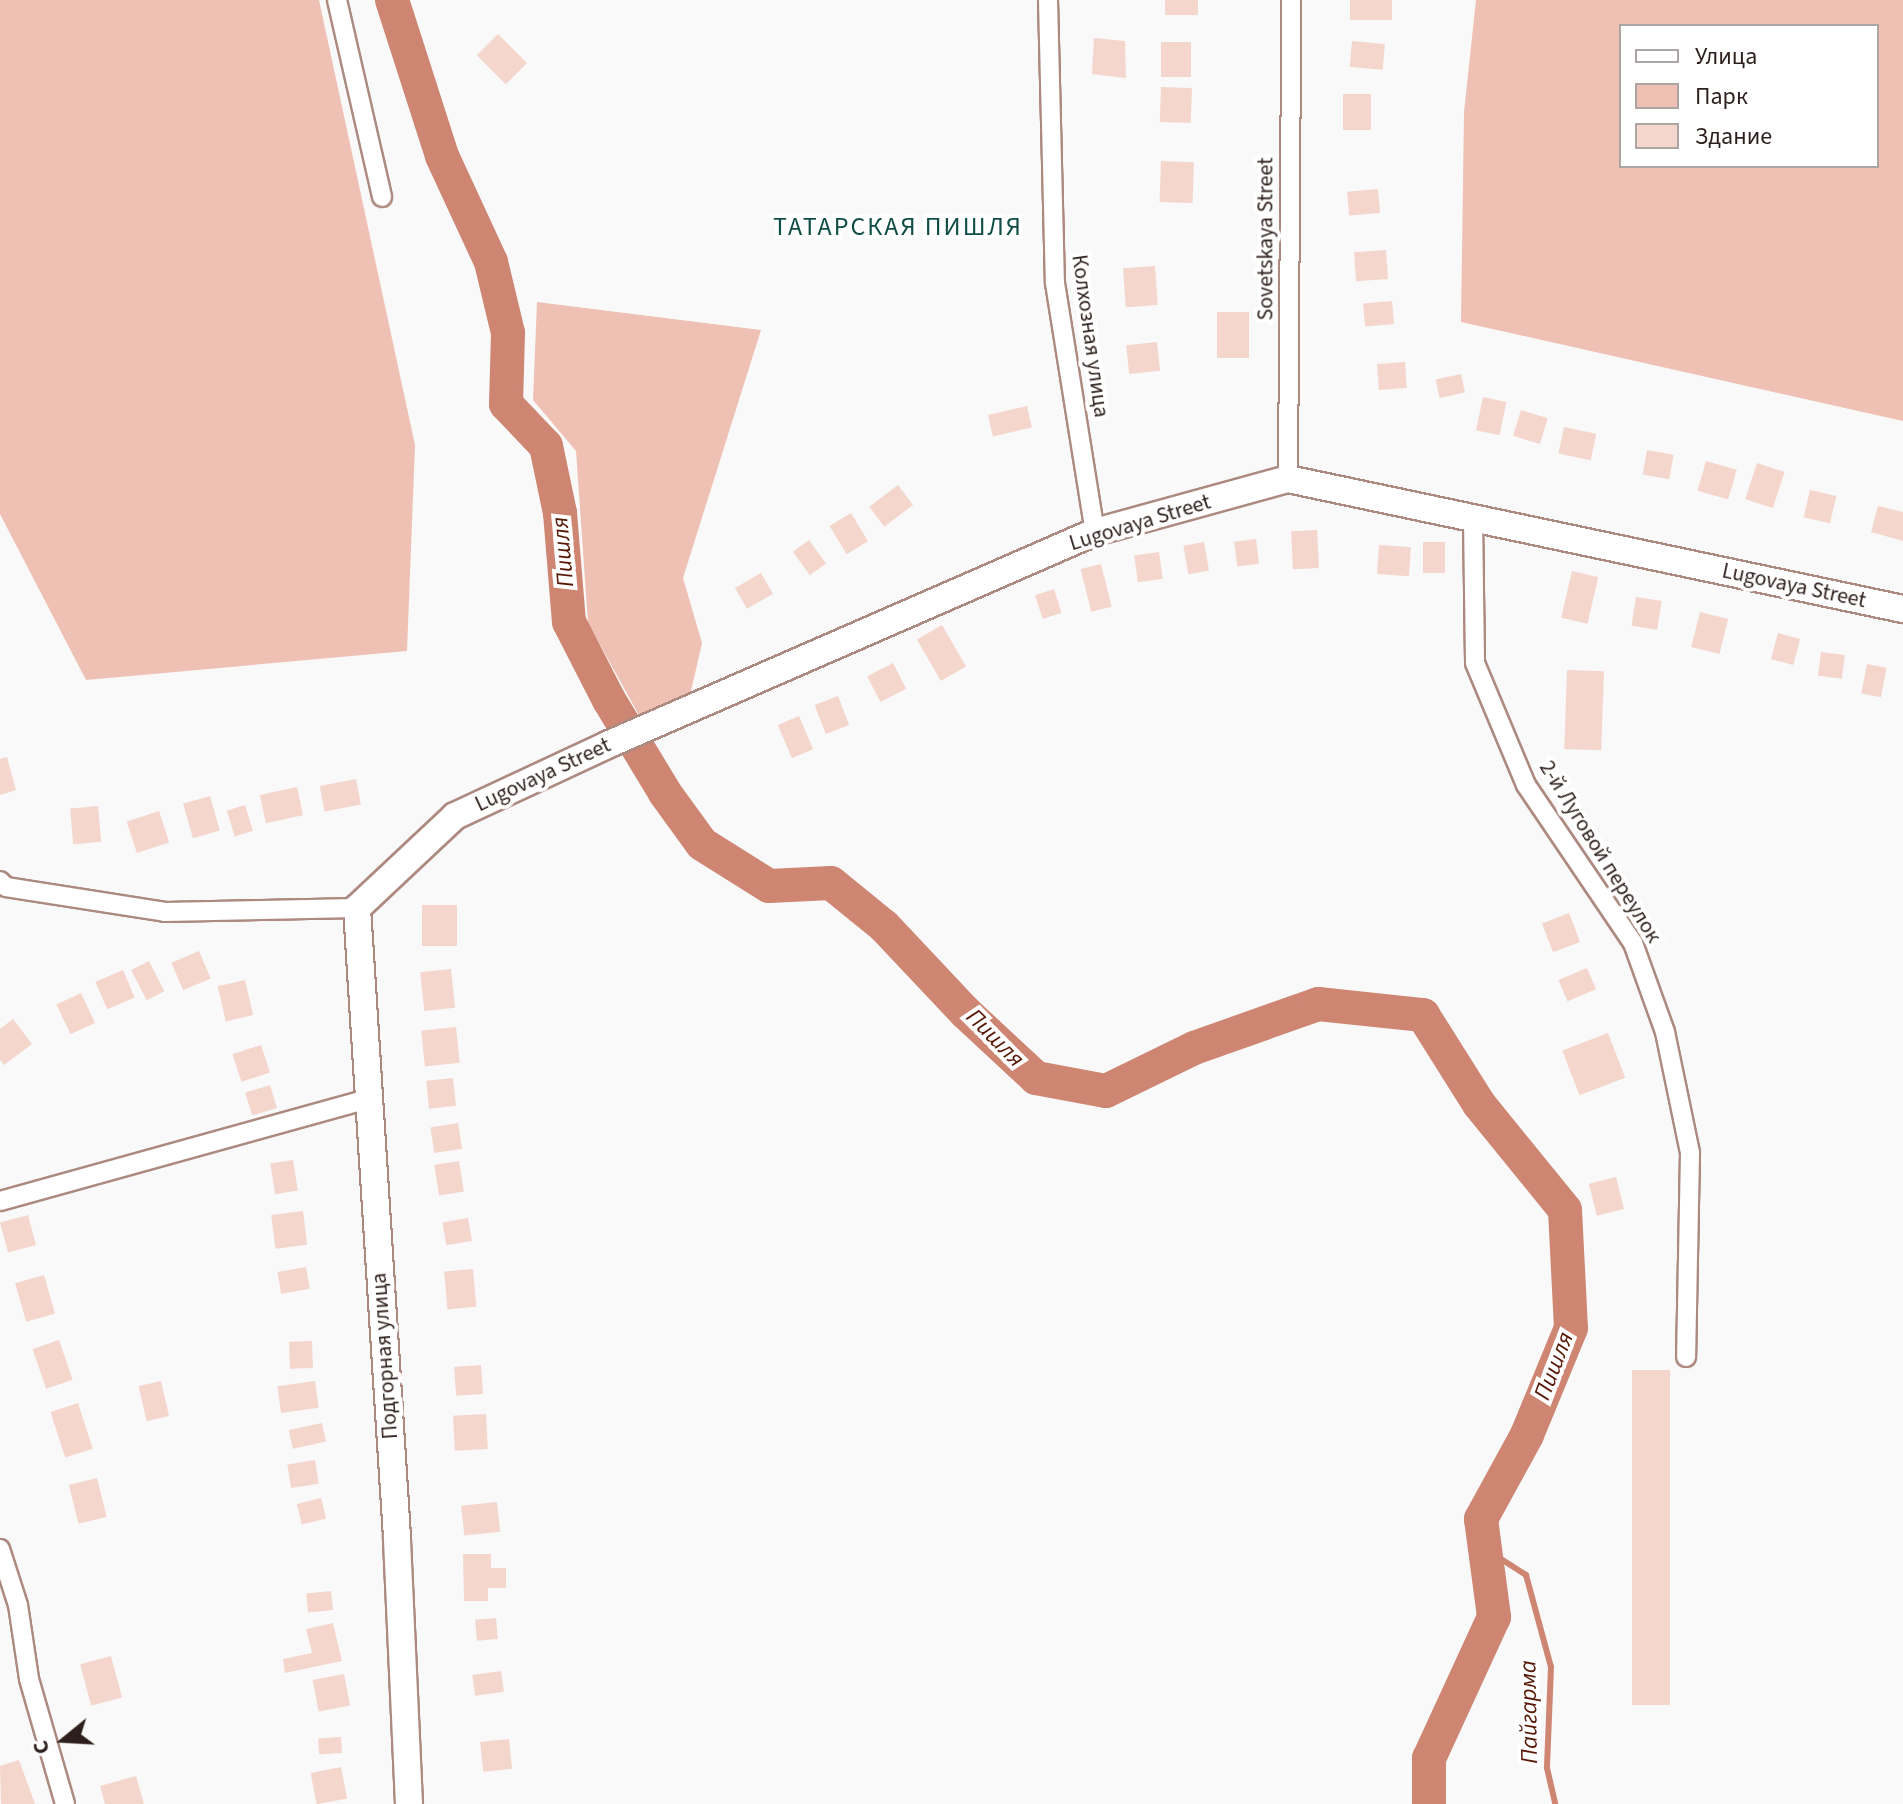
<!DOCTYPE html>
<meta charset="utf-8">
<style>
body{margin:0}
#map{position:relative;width:1903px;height:1804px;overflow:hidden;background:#f9f9f9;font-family:"Source Sans 3",sans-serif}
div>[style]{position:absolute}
.green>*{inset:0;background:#efc1b4}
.stream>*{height:6px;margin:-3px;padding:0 3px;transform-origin:3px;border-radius:3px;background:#ce8673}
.river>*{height:34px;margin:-17px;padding:0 17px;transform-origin:17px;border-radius:17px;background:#ce8673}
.building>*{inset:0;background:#f5d6cd;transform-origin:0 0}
.roads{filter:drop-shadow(2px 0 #ad8a80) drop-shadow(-2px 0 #ad8a80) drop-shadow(0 2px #ad8a80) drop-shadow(0 -2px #ad8a80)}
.street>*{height:18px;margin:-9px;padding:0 9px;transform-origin:9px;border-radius:9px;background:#fff}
.secondary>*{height:26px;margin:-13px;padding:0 13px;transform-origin:13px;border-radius:13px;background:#fff}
span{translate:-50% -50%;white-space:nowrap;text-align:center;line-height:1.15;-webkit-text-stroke:8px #fff;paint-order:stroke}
.street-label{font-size:22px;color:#2d1f1b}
.water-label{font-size:24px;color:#581806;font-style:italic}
.quarter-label{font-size:26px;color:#114d47;letter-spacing:2px}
.legend{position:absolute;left:1619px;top:24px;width:260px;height:144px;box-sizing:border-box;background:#fff;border:2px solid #aba5a4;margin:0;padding:10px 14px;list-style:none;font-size:24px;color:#2d1f1b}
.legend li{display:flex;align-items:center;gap:16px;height:40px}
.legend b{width:40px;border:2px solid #aba5a4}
.north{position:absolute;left:24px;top:1700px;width:80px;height:80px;-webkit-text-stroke:6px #fff;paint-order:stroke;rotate:252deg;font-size:22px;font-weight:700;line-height:32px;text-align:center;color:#2d1f1b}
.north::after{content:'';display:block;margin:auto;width:28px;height:36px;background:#2d1f1b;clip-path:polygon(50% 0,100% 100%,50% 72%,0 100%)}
</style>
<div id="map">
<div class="green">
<i style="clip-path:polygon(0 0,319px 0,415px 445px,407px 651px,86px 680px,0 514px)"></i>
<i style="clip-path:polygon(evenodd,1476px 0,1903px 0,1903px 421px,1461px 322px,1464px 112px,1476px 0,1877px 26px,1877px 166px,1621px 166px,1621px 26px,1877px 26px)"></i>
<i style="clip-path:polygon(537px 302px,761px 330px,683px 578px,702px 643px,689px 700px,646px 728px,588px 623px,576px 451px,533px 400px)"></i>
</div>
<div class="stream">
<i style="left:1484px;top:1548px;width:50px;rotate:32.7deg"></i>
<i style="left:1526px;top:1575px;width:95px;rotate:74.8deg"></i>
<i style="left:1551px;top:1667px;width:101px;rotate:92.3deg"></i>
<i style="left:1547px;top:1768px;width:37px;rotate:77deg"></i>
</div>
<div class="river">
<i style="left:392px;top:0;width:164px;rotate:72.2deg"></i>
<i style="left:442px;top:156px;width:117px;rotate:65.2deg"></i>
<i style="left:491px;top:262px;width:73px;rotate:76.5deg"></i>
<i style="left:508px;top:333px;width:71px;rotate:91.6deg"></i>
<i style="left:506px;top:404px;width:58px;rotate:46.4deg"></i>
<i style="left:546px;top:446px;width:68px;rotate:78.2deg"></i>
<i style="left:560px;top:513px;width:109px;rotate:85.3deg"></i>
<i style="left:569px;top:622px;width:88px;rotate:62.9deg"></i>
<i style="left:609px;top:700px;width:109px;rotate:58.9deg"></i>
<i style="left:665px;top:793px;width:63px;rotate:54deg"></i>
<i style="left:702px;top:844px;width:79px;rotate:32.1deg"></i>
<i style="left:769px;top:886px;width:62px;rotate:-2.8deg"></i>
<i style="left:831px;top:883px;width:68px;rotate:39.1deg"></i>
<i style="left:884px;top:926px;width:118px;rotate:46.7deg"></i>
<i style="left:965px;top:1012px;width:97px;rotate:42.9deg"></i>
<i style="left:1036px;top:1078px;width:71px;rotate:10.5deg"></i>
<i style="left:1106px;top:1091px;width:98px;rotate:-26deg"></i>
<i style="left:1194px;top:1048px;width:132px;rotate:-19.5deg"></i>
<i style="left:1318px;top:1004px;width:106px;rotate:6deg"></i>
<i style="left:1423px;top:1015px;width:105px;rotate:57.8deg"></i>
<i style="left:1479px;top:1104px;width:136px;rotate:50.9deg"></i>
<i style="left:1565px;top:1210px;width:118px;rotate:87.1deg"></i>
<i style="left:1571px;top:1328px;width:116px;rotate:112.4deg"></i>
<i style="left:1527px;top:1435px;width:96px;rotate:118.7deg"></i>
<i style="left:1481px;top:1519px;width:99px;rotate:82.4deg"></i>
<i style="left:1494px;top:1617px;width:155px;rotate:114.7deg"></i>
<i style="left:1429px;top:1758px;width:46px;rotate:90deg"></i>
</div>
<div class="building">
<i style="left:1165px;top:0;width:33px;height:15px"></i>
<i style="left:1350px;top:0;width:42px;height:20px"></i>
<i style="left:498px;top:34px;width:41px;height:30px;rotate:45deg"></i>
<i style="clip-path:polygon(1094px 38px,1125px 41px,1126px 78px,1092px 74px)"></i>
<i style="left:1352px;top:41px;width:33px;height:26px;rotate:5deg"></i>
<i style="left:1161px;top:42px;width:30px;height:35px"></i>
<i style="left:1161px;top:87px;width:31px;height:35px;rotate:2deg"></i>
<i style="left:1343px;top:94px;width:28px;height:36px"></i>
<i style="left:1161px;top:161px;width:33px;height:41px;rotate:2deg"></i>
<i style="left:1378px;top:189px;width:24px;height:31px;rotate:85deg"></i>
<i style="left:1386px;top:250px;width:29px;height:32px;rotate:86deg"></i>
<i style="left:1155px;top:266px;width:39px;height:32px;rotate:86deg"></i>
<i style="left:1392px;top:301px;width:23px;height:29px;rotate:85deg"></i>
<i style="left:1217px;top:312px;width:32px;height:46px"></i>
<i style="left:1157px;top:342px;width:29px;height:31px;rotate:84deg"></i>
<i style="left:1405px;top:362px;width:26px;height:28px;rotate:86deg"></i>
<i style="left:1461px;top:374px;width:19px;height:26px;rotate:78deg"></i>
<i style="left:1483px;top:397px;width:24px;height:34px;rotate:12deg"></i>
<i style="left:1027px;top:406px;width:22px;height:40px;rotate:77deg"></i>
<i style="left:1521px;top:410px;width:28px;height:27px;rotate:17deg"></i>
<i style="left:1564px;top:427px;width:33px;height:27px;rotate:12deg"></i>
<i style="left:1647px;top:450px;width:27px;height:25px;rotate:10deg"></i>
<i style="left:1706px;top:461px;width:32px;height:31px;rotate:16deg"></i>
<i style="left:1757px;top:463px;width:29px;height:38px;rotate:18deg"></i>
<i style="left:898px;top:485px;width:25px;height:36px;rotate:53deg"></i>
<i style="left:1810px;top:490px;width:27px;height:28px;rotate:13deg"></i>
<i style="clip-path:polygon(1878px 506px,1903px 512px,1903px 541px,1871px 532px)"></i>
<i style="left:851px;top:513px;width:33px;height:25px;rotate:59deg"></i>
<i style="left:1317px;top:530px;width:38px;height:26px;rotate:87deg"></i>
<i style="left:1256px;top:539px;width:25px;height:22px;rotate:83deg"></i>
<i style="left:809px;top:540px;width:29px;height:20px;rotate:54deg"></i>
<i style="left:1204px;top:542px;width:29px;height:21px;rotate:80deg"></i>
<i style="left:1423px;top:542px;width:22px;height:31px"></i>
<i style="left:1379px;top:545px;width:32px;height:29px;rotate:4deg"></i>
<i style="left:1159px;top:552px;width:27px;height:25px;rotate:82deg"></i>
<i style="left:1101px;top:564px;width:44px;height:21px;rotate:76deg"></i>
<i style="left:1572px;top:571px;width:27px;height:48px;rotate:13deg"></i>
<i style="left:761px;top:573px;width:24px;height:30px;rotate:60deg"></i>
<i style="left:1054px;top:589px;width:25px;height:20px;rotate:72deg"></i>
<i style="left:1636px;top:597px;width:26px;height:29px;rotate:9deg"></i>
<i style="left:1700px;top:612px;width:29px;height:36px;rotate:14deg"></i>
<i style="left:942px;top:625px;width:48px;height:29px;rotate:60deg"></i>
<i style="left:1778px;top:633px;width:23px;height:27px;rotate:15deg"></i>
<i style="left:1821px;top:652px;width:24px;height:24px;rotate:7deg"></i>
<i style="left:893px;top:663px;width:29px;height:29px;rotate:63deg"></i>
<i style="left:1867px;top:664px;width:20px;height:30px;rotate:11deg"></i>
<i style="left:1567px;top:670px;width:37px;height:79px;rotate:2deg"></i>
<i style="left:838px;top:696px;width:31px;height:25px;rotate:69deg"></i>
<i style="left:799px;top:716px;width:36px;height:23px;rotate:67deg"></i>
<i style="clip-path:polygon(7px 757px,16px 790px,0 795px,0 759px)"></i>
<i style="left:356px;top:779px;width:26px;height:37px;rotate:79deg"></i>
<i style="left:297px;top:787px;width:29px;height:38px;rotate:78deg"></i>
<i style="left:210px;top:796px;width:36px;height:28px;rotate:74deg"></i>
<i style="left:245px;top:805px;width:27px;height:19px;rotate:73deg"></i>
<i style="left:98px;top:806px;width:36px;height:28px;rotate:85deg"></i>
<i style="left:159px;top:811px;width:33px;height:34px;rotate:72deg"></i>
<i style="left:457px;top:905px;width:41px;height:35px;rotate:90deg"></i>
<i style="left:1569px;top:913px;width:31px;height:29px;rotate:69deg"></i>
<i style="left:199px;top:951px;width:30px;height:30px;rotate:67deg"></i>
<i style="left:149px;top:961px;width:34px;height:20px;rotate:63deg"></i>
<i style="left:1587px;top:968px;width:23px;height:31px;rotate:67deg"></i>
<i style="left:451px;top:969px;width:39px;height:31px;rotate:84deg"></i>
<i style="left:123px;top:970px;width:30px;height:30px;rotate:67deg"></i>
<i style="left:245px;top:980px;width:36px;height:28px;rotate:77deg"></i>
<i style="left:81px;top:993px;width:33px;height:27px;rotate:65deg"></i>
<i style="clip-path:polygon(13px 1019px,32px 1044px,4px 1065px,0 1060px,0 1029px)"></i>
<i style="left:456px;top:1027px;width:36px;height:35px;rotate:84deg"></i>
<i style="left:1608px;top:1033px;width:48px;height:49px;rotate:69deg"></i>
<i style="left:261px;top:1045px;width:29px;height:30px;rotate:72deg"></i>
<i style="left:453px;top:1078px;width:28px;height:27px;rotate:84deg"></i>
<i style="left:270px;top:1085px;width:24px;height:26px;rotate:73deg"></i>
<i style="left:458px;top:1123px;width:26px;height:28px;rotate:81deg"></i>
<i style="left:293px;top:1160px;width:31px;height:23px;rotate:81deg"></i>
<i style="left:459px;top:1161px;width:31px;height:25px;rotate:81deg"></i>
<i style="left:1616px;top:1177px;width:33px;height:28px;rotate:76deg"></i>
<i style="left:303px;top:1211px;width:34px;height:32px;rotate:83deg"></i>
<i style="left:28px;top:1215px;width:31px;height:29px;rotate:75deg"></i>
<i style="left:468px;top:1218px;width:23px;height:26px;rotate:80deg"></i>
<i style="left:306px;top:1267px;width:22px;height:29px;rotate:80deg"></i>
<i style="left:473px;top:1269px;width:38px;height:29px;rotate:85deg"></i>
<i style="left:44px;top:1275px;width:40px;height:30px;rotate:74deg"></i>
<i style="left:59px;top:1340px;width:42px;height:28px;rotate:71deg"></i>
<i style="left:312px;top:1341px;width:27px;height:23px;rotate:88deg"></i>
<i style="left:481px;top:1365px;width:29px;height:27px;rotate:86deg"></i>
<i style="left:1632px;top:1370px;width:38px;height:335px"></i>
<i style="left:161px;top:1381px;width:36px;height:23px;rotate:77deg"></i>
<i style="left:315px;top:1381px;width:27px;height:38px;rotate:82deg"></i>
<i style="left:78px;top:1403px;width:48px;height:29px;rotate:72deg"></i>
<i style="left:486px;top:1414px;width:35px;height:33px;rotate:87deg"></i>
<i style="left:322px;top:1423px;width:19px;height:34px;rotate:78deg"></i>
<i style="left:315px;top:1460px;width:24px;height:28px;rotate:81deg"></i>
<i style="left:97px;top:1478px;width:40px;height:29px;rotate:76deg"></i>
<i style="left:321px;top:1498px;width:21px;height:25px;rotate:76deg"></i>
<i style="left:497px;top:1502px;width:30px;height:36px;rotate:84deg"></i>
<i style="clip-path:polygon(463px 1554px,491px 1554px,491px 1568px,506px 1568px,506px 1588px,488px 1588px,488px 1601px,464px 1601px)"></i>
<i style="left:331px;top:1591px;width:19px;height:25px;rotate:84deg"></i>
<i style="left:496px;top:1618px;width:21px;height:21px;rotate:85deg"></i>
<i style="clip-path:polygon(333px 1623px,342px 1661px,285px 1673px,283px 1659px,312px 1653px,306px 1629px)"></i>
<i style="left:111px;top:1656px;width:43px;height:32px;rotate:75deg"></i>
<i style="left:501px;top:1671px;width:21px;height:29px;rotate:82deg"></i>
<i style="left:344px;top:1674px;width:32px;height:32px;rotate:79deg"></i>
<i style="left:341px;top:1737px;width:16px;height:23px;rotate:86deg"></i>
<i style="left:509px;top:1739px;width:30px;height:29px;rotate:84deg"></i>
<i style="clip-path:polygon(19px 1760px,35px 1804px,1px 1804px,0 1766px)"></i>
<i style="left:341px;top:1767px;width:32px;height:31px;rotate:79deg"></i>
<i style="clip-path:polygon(136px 1776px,144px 1804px,105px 1804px,100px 1786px)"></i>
</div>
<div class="roads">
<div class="street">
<i style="left:337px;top:0;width:202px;rotate:77.1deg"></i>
<i style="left:1048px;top:0;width:283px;rotate:88.6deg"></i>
<i style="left:1055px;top:283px;width:252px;rotate:80.9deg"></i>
<i style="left:1288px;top:479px;width:479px;rotate:-89.6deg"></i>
<i style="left:1473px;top:518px;width:145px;rotate:89.2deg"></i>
<i style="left:1475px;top:663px;width:132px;rotate:67.3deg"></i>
<i style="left:1526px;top:785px;width:191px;rotate:55.9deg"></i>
<i style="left:1633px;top:943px;width:95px;rotate:70.2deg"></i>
<i style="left:1665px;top:1032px;width:124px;rotate:78.3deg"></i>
<i style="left:1690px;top:1153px;width:204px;rotate:91.1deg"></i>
<i style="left:0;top:881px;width:8px;rotate:45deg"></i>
<i style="left:6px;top:887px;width:161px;rotate:8.9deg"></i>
<i style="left:165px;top:912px;width:192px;rotate:-1.2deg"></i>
<i style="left:0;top:1201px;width:383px;rotate:-15.5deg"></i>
<i style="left:0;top:1549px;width:59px;rotate:72.2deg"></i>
<i style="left:18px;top:1605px;width:75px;rotate:81.5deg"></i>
<i style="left:29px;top:1679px;width:130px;rotate:73.9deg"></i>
</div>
<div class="secondary">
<i style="left:409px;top:1804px;width:267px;rotate:-92.6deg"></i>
<i style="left:397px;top:1537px;width:630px;rotate:-93.64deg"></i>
<i style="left:357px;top:908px;width:134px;rotate:-43.2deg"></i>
<i style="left:455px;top:816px;width:168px;rotate:-25deg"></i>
<i style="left:607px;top:745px;width:532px;rotate:-23.58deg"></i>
<i style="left:1095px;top:532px;width:200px;rotate:-15.4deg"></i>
<i style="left:1288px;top:479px;width:629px;rotate:11.94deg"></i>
</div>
</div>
<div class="street-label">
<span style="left:1266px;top:239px;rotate:-90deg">Sovetskaya Street</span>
<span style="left:1090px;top:336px;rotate:82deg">Колхозная улица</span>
<span style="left:1140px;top:523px;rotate:-17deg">Lugovaya Street</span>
<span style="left:1794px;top:586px;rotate:12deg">Lugovaya Street</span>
<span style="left:543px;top:775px;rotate:-25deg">Lugovaya Street</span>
<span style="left:1600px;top:852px;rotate:58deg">2-й Луговой переулок</span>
<span style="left:385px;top:1356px;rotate:-94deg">Подгорная улица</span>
</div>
<div class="water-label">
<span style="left:563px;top:552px;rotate:-95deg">Пишля</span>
<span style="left:995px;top:1038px;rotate:45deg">Пишля</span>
<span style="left:1554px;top:1366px;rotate:-69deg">Пишля</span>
<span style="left:1529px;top:1712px;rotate:-91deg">Пайгарма</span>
</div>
<div class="quarter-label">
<span style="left:898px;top:227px">ТАТАРСКАЯ ПИШЛЯ</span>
</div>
<ul class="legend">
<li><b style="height:10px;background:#fff"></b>Улица</li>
<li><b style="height:22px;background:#efc1b4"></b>Парк</li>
<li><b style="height:22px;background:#f5d6cd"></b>Здание</li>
</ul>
<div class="north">С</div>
</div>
